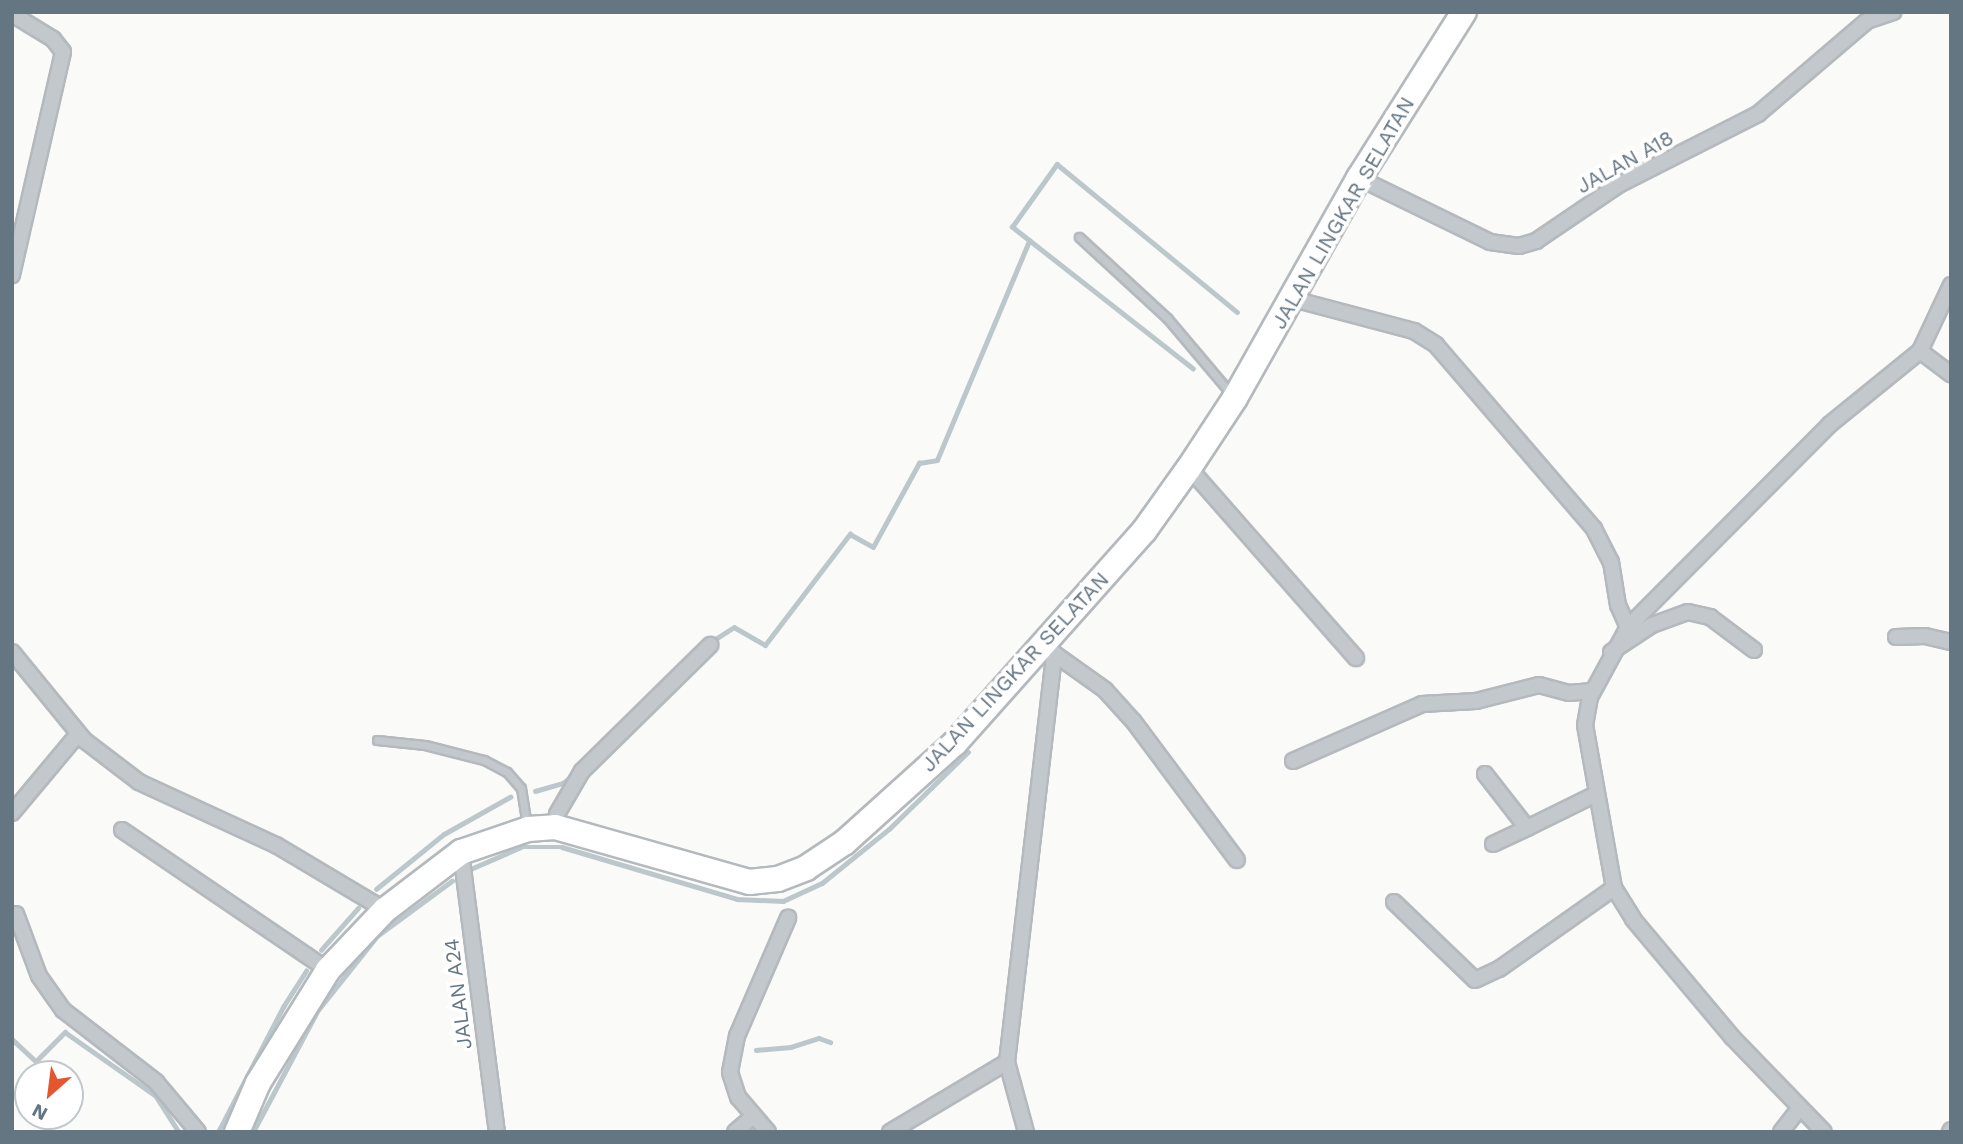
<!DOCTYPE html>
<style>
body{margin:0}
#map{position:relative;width:1963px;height:1144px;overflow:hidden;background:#fafaf8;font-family:"Work Sans",sans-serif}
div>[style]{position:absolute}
.stream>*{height:4.5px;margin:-2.25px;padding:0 2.25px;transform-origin:2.25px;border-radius:2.25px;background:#bbc7cb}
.roads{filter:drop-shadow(2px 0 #b4b9bd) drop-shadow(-2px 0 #b4b9bd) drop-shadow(0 2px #b4b9bd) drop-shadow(0 -2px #b4b9bd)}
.lane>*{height:7px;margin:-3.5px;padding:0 3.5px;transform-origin:3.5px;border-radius:3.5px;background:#c3c8cc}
.street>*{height:14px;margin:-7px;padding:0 7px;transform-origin:7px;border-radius:7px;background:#c3c8cc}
.highway>*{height:24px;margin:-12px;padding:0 12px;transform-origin:12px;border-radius:12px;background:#fff}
span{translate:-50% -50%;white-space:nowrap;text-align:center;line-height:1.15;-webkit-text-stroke:7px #fff;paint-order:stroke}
.street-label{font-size:21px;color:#657683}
.frame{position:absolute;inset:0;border:14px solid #657683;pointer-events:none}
.north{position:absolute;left:14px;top:1060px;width:70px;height:70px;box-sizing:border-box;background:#fff;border:2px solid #c1c8cd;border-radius:50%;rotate:208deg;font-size:19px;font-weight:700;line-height:28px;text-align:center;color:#657683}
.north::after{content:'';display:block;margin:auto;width:24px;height:32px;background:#e4572e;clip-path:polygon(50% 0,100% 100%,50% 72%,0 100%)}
</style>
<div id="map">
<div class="stream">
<i style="left:1193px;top:369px;width:230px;rotate:-141.9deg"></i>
<i style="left:1012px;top:227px;width:77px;rotate:-54.5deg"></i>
<i style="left:1057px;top:164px;width:233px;rotate:39.4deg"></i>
<i style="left:711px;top:642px;width:27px;rotate:-33deg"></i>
<i style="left:734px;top:627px;width:36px;rotate:30deg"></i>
<i style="left:765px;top:645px;width:140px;rotate:-52.6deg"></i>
<i style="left:850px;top:534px;width:26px;rotate:29deg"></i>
<i style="left:873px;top:547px;width:96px;rotate:-61.3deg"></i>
<i style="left:919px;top:463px;width:18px;rotate:-9deg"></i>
<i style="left:937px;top:460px;width:238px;rotate:-67.2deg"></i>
<i style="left:535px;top:791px;width:29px;rotate:-16deg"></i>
<i style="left:563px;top:783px;width:14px;rotate:-39deg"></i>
<i style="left:466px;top:871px;width:60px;rotate:-23.6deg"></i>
<i style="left:521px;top:847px;width:41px"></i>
<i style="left:562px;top:847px;width:183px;rotate:16.5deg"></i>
<i style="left:737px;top:899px;width:46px;rotate:2.5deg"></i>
<i style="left:783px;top:901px;width:43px;rotate:-24.8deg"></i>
<i style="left:822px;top:883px;width:86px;rotate:-38.9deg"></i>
<i style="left:889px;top:829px;width:110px;rotate:-44.3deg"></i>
<i style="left:376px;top:889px;width:87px;rotate:-39deg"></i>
<i style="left:444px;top:834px;width:76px;rotate:-29.3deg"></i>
<i style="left:321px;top:950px;width:56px;rotate:-48.6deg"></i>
<i style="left:12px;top:1039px;width:33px;rotate:43deg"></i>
<i style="left:36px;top:1061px;width:41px;rotate:-45deg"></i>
<i style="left:65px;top:1032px;width:111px;rotate:35.1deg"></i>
<i style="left:156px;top:1096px;width:43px;rotate:57.4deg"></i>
<i style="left:756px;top:1050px;width:35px;rotate:-5deg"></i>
<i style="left:791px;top:1047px;width:29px;rotate:-18deg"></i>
<i style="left:819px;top:1038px;width:12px;rotate:20deg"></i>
<i style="left:218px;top:1132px;width:141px;rotate:-62.5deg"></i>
<i style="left:283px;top:1007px;width:43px;rotate:-57.4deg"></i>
<i style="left:253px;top:1132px;width:138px;rotate:-62deg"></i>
<i style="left:318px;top:1010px;width:95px;rotate:-51.4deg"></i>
<i style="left:377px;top:936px;width:93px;rotate:-36.3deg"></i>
</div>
<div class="roads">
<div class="lane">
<i style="left:1079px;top:237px;width:120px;rotate:42.6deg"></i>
<i style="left:1167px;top:318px;width:101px;rotate:49.8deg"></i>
<i style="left:377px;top:740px;width:48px;rotate:5.9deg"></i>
<i style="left:425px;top:745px;width:61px;rotate:14.3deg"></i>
<i style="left:484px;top:760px;width:26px;rotate:28deg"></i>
<i style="left:507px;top:772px;width:21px;rotate:49deg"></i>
<i style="left:521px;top:788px;width:37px;rotate:81deg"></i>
</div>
<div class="street">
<i style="left:12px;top:14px;width:48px;rotate:31.4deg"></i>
<i style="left:53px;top:39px;width:16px;rotate:52deg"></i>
<i style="left:63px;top:52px;width:229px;rotate:102.9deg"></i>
<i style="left:1359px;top:178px;width:146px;rotate:26deg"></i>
<i style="left:1490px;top:242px;width:29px;rotate:8deg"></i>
<i style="left:1519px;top:246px;width:18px;rotate:-16deg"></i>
<i style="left:1536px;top:241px;width:102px;rotate:-34.2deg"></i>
<i style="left:1620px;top:184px;width:155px;rotate:-26.9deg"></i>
<i style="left:1758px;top:114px;width:143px;rotate:-40.5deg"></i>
<i style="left:1867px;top:21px;width:28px;rotate:-19deg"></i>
<i style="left:1293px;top:299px;width:125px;rotate:14.8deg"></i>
<i style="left:1414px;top:331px;width:26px;rotate:32deg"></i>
<i style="left:1436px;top:345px;width:243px;rotate:49.3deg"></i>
<i style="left:1594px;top:529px;width:37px;rotate:63deg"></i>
<i style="left:1611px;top:562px;width:44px;rotate:80.8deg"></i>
<i style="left:1618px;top:605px;width:24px;rotate:66deg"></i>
<i style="left:1628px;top:627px;width:285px;rotate:-45.1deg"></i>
<i style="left:1829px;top:425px;width:117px;rotate:-39.1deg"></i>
<i style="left:1920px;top:351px;width:73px;rotate:-64.8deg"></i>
<i style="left:1920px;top:351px;width:39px;rotate:37deg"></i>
<i style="left:1189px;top:468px;width:253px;rotate:48.7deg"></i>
<i style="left:1628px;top:627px;width:80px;rotate:118.5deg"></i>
<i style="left:1590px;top:697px;width:28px;rotate:100deg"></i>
<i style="left:1585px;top:725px;width:166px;rotate:79.9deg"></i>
<i style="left:1614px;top:888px;width:36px;rotate:58deg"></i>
<i style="left:1633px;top:919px;width:154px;rotate:50deg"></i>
<i style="left:1732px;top:1037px;width:132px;rotate:45.9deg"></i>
<i style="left:1896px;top:637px;width:29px;rotate:-2deg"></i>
<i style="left:1925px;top:636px;width:27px;rotate:13deg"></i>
<i style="left:1049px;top:650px;width:69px;rotate:35.5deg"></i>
<i style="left:1105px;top:690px;width:43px;rotate:47.8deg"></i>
<i style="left:1134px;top:722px;width:172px;rotate:53.3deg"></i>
<i style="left:12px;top:652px;width:114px;rotate:50.7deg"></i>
<i style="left:84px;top:740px;width:69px;rotate:37.4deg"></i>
<i style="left:139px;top:782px;width:151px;rotate:24.7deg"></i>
<i style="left:276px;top:845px;width:127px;rotate:30.8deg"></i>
<i style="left:1611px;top:652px;width:49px;rotate:-33.4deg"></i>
<i style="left:1652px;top:625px;width:38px;rotate:-20deg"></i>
<i style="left:1688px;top:612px;width:23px;rotate:13deg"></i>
<i style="left:1710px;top:617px;width:55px;rotate:36.9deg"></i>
<i style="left:1293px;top:761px;width:141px;rotate:-23.8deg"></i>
<i style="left:1422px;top:704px;width:54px;rotate:-3.2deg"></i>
<i style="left:1476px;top:701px;width:65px;rotate:-14.3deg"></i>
<i style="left:1539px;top:685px;width:31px;rotate:15deg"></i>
<i style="left:1569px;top:693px;width:23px;rotate:-5deg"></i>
<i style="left:1485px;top:774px;width:68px;rotate:52.1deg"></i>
<i style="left:1527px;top:828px;width:77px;rotate:-26.2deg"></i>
<i style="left:12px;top:813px;width:103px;rotate:-50.1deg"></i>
<i style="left:555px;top:827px;width:13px;rotate:-81deg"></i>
<i style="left:557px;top:814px;width:50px;rotate:-59.8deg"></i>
<i style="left:582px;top:771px;width:180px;rotate:-44.5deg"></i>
<i style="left:122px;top:830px;width:249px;rotate:34.2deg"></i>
<i style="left:1493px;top:844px;width:38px;rotate:-25deg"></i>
<i style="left:461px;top:852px;width:282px;rotate:82.7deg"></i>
<i style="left:1394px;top:902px;width:112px;rotate:43.9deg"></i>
<i style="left:1475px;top:980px;width:26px;rotate:-25deg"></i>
<i style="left:1499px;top:969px;width:141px;rotate:-35.2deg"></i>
<i style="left:16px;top:914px;width:66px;rotate:69.6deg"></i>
<i style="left:39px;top:976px;width:42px;rotate:54.8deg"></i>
<i style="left:63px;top:1010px;width:118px;rotate:37.7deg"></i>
<i style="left:156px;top:1082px;width:65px;rotate:50deg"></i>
<i style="left:735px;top:1132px;width:23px;rotate:-41deg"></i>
<i style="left:768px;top:1132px;width:46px;rotate:-130.6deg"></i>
<i style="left:738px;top:1097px;width:26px;rotate:-108deg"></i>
<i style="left:730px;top:1072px;width:37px;rotate:-79deg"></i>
<i style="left:737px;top:1036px;width:129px;rotate:-66.6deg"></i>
<i style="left:890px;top:1132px;width:136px;rotate:-30.9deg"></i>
<i style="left:1026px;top:1132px;width:73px;rotate:-105.2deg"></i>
<i style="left:1007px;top:1062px;width:411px;rotate:-83.4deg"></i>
<i style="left:1781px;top:1132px;width:29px;rotate:-52deg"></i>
<i style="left:1950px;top:1132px;width:2px;rotate:-63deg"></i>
</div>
<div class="highway">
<i style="left:237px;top:1132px;width:53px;rotate:-66.8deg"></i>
<i style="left:258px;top:1083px;width:133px;rotate:-58.2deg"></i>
<i style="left:328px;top:970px;width:83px;rotate:-46.5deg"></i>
<i style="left:385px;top:910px;width:96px;rotate:-37.3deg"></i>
<i style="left:461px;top:852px;width:71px;rotate:-18.9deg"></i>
<i style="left:528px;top:829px;width:27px;rotate:-4deg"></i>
<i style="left:555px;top:827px;width:202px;rotate:15.8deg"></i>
<i style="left:749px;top:882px;width:29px;rotate:-6deg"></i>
<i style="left:778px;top:879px;width:30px;rotate:-21deg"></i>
<i style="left:806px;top:868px;width:47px;rotate:-33.7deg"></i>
<i style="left:845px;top:842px;width:148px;rotate:-42deg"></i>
<i style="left:955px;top:743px;width:284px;rotate:-48.3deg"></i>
<i style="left:1144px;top:531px;width:77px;rotate:-54.5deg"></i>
<i style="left:1189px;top:468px;width:84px;rotate:-56.7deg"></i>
<i style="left:1235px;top:398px;width:253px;rotate:-60.6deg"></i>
<i style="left:1359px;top:178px;width:196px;rotate:-57.7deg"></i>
</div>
</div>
<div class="street-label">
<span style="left:1625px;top:162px;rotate:-29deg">JALAN A18</span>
<span style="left:1343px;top:213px;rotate:-60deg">JALAN LINGKAR SELATAN</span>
<span style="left:1015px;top:672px;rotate:-47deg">JALAN LINGKAR SELATAN</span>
<span style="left:458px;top:994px;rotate:-97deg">JALAN A24</span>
</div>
<div class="frame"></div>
<div class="north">N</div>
</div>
